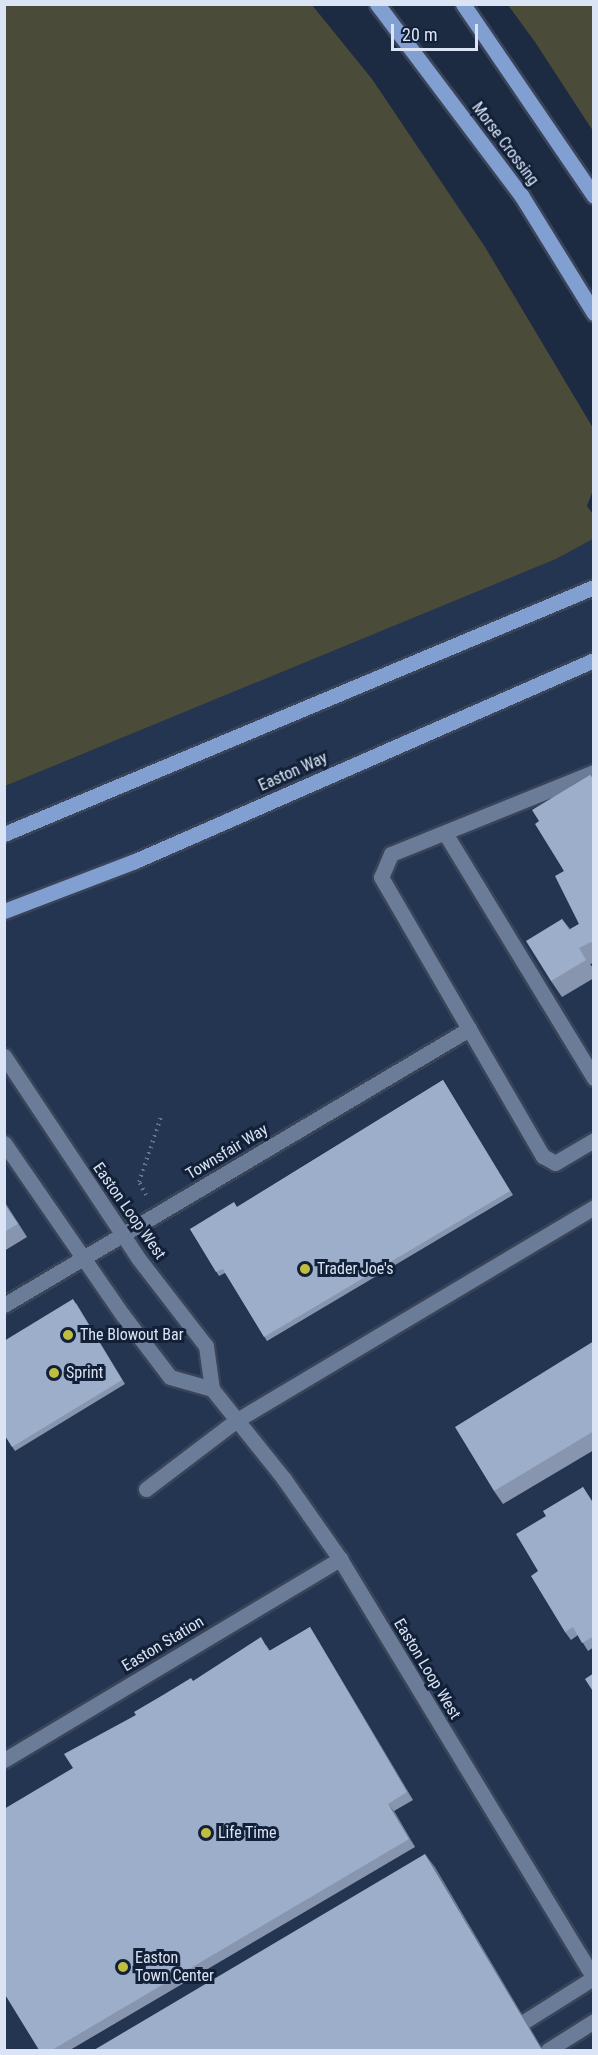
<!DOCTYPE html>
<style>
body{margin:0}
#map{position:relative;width:598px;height:2055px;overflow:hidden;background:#1c2a42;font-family:"Roboto Condensed",sans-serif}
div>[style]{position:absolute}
.built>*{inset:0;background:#243552}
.green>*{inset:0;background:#4b4b39}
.path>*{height:4px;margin-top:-2px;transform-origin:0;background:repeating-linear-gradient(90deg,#69758a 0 1.5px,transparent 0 6px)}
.roads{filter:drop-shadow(2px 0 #394459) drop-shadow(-2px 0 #394459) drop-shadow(0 2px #394459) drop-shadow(0 -2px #394459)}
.minor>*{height:15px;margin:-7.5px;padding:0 7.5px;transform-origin:7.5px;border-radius:7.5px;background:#6b7c99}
.major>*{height:15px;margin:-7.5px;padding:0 7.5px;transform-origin:7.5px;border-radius:7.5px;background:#829fd1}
.wall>*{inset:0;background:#8796ae}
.shaded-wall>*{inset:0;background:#6e7a8d}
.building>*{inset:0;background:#9daeca}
.dots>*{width:16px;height:16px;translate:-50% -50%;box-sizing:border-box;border:3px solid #122038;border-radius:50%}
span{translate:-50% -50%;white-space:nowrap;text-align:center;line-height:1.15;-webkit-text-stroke:6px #122038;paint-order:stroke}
.street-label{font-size:16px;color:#dae4f4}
.poi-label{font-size:16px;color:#dae4f4}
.left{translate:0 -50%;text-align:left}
.frame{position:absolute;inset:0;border:6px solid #dae4f4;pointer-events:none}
.scale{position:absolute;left:391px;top:24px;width:87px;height:27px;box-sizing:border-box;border:3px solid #dae4f4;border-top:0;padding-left:8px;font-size:18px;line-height:21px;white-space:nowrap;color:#dae4f4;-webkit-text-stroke:4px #122038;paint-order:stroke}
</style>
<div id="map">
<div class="built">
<i style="clip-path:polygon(593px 539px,593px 2050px,5px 2050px,5px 786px,556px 559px)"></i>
</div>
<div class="green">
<i style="clip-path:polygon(5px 4px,312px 5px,372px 79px,485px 247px,593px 428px,593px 490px,587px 506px,593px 514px,593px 539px,556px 559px,5px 786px)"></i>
<i style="clip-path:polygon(508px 5px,593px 5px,593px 131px,535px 42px)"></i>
</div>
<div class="path">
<i style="left:146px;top:1195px;width:15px;rotate:-118deg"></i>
<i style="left:139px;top:1182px;width:69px;rotate:-71.3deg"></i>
</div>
<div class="roads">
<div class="minor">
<i style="left:594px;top:772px;width:219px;rotate:158deg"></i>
<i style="left:391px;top:854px;width:25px;rotate:113deg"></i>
<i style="left:381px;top:877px;width:323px;rotate:59.9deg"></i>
<i style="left:543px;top:1156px;width:14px;rotate:30deg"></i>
<i style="left:555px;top:1163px;width:45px;rotate:-30.5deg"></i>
<i style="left:445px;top:833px;width:287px;rotate:58.7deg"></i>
<i style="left:4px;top:1056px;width:242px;rotate:56.4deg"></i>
<i style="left:138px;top:1258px;width:111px;rotate:52.3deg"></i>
<i style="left:206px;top:1346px;width:43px;rotate:82.1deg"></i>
<i style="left:212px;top:1389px;width:115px;rotate:51.3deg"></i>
<i style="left:284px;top:1479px;width:98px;rotate:55deg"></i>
<i style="left:340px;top:1559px;width:491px;rotate:58.8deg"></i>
<i style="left:4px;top:1143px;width:208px;rotate:55.4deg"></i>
<i style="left:122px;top:1314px;width:79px;rotate:52.7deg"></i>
<i style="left:170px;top:1377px;width:44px;rotate:15.9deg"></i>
<i style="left:4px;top:1305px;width:541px;rotate:-30.69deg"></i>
<i style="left:146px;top:1489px;width:114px;rotate:-37.2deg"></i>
<i style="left:237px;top:1420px;width:416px;rotate:-30.8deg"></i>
<i style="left:4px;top:1760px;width:392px;rotate:-30.9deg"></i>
<i style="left:525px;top:2021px;width:80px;rotate:-32.3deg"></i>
<i style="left:548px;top:2050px;width:54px;rotate:-32.2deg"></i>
</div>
<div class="major">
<i style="left:377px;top:4px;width:239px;rotate:53deg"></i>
<i style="left:521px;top:195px;width:139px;rotate:58.3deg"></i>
<i style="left:463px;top:4px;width:232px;rotate:55.7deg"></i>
<i style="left:4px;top:834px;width:640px;rotate:-22.72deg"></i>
<i style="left:4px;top:911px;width:140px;rotate:-20.9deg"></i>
<i style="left:135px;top:861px;width:501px;rotate:-23.65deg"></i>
</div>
</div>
<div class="wall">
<i style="clip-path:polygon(590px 775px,594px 779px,594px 963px,590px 964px,594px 969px,594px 978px,562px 997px,551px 981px,562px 919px,570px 929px,579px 924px,564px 871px,539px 821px)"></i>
<i style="clip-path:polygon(443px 1080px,513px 1195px,267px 1341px,225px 1273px,219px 1276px,190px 1229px,237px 1207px)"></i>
<i style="clip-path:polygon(4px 1201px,27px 1237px,4px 1251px)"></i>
<i style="clip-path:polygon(76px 1303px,125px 1384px,15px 1451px,4px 1434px)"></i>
<i style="clip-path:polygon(594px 1341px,594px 1450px,503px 1504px,494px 1491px)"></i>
<i style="clip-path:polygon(583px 1487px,594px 1504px,594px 1647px,588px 1651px,578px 1635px,571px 1640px,565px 1632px,546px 1516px)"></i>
<i style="clip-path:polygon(310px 1627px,413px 1800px,394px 1811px,415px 1847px,70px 2050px,39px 2050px,73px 1768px,136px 1715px,266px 1645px,270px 1651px)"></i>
</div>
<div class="shaded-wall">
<i style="clip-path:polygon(4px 1201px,27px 1237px,4px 1203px)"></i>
<i style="clip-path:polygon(310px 1627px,315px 1635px,413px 1800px,407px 1792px)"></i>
<i style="clip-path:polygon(388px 1804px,394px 1811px,415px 1847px,409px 1839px)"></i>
<i style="clip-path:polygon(425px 1854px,435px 1867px,543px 2050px,542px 2050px)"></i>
</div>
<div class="building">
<i style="clip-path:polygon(590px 775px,594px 780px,594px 946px,591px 942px,579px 948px,586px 960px,551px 981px,526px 941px,562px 919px,569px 930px,579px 924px,555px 876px,564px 871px,535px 824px,539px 821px,532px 810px)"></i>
<i style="clip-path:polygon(443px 1080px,510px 1191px,264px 1337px,223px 1269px,216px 1272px,190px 1229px,234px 1202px,237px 1207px)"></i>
<i style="clip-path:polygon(4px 1203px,18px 1224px,4px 1232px)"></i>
<i style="clip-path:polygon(73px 1299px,122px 1380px,12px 1447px,4px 1434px,4px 1341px)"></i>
<i style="clip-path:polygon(594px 1341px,594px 1431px,494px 1491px,455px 1427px)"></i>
<i style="clip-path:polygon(583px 1487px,594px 1505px,594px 1636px,582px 1643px,573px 1627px,565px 1632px,531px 1576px,538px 1571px,516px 1534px,546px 1516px,543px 1511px)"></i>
<i style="clip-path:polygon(310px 1627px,407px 1792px,388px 1804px,409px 1839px,52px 2050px,39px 2050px,4px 1993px,4px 1809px,73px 1768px,64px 1754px,136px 1715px,134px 1712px,163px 1695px,191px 1678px,193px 1681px,261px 1637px,269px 1651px)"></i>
<i style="clip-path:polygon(594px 1673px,594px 1693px,585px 1679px)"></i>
<i style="clip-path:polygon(425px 1854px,542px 2050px,94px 2050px)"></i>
</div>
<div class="dots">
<i style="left:305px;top:1269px;background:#c0be41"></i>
<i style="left:68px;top:1335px;background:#c0be41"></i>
<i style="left:54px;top:1373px;background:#c0be41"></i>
<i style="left:206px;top:1833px;background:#c0be41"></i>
<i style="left:123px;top:1967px;background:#c0be41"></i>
</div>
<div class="street-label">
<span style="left:505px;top:144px;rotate:53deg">Morse Crossing</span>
<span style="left:293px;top:772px;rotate:-24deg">Easton Way</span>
<span style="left:227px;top:1152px;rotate:-31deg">Townsfair Way</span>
<span style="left:129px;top:1211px;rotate:55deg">Easton Loop West</span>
<span style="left:163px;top:1644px;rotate:-31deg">Easton Station</span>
<span style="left:427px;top:1669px;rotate:59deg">Easton Loop West</span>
</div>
<div class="poi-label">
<span class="left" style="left:317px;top:1269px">Trader Joe's</span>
<span class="left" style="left:80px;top:1335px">The Blowout Bar</span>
<span class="left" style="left:66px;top:1373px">Sprint</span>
<span class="left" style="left:218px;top:1833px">Life Time</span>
<span class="left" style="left:135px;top:1967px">Easton<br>Town Center</span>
</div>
<div class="frame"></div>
<div class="scale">20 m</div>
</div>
